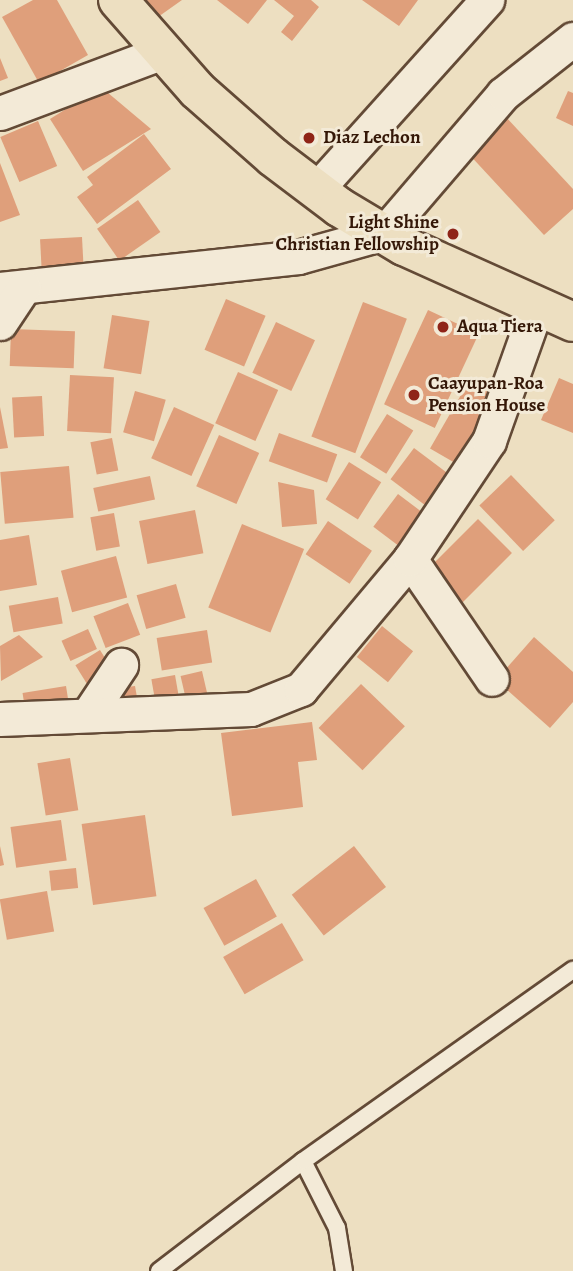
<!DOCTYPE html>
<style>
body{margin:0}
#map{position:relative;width:573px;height:1271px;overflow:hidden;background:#eddfc1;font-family:Alegreya,serif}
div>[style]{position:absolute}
.building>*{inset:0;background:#df9f7b;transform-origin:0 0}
.roads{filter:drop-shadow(2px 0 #634a36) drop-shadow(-2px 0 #634a36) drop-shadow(0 2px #634a36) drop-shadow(0 -2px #634a36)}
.lane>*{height:16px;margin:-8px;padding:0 8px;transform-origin:8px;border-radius:8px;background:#f3ead7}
.street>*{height:33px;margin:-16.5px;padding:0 16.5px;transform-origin:16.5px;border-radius:16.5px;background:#f3ead7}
.primary>*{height:38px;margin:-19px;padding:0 19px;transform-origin:19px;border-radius:19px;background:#eddfc1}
.dots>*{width:19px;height:19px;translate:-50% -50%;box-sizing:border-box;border:4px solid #f3ead7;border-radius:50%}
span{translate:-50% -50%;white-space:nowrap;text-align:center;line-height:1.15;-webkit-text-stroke:6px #f3ead7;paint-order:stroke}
.poi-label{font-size:19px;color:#351808;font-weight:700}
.left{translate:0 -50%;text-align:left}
.right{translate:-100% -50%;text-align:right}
</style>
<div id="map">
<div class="building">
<i style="clip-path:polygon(33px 0,57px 0,88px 55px,39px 83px,2px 17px)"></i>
<i style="clip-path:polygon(145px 0,182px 0,158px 17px)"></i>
<i style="clip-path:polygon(217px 0,267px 0,248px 24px)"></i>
<i style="clip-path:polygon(274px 0,311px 0,319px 7px,292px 41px,281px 32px,294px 16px)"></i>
<i style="clip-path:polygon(362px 0,418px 0,399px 26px)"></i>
<i style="clip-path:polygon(0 58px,8px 78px,0 81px)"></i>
<i style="clip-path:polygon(101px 87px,151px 129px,83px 171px,50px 119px)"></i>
<i style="clip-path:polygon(568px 91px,573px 93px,573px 126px,556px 118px)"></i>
<i style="clip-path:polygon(505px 116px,573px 189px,573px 209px,544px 235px,466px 151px)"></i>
<i style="left:38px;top:121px;width:49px;height:41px;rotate:67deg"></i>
<i style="clip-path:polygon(144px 134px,171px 169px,97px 224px,77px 197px,93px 185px,87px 177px)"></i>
<i style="clip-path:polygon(0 163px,20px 215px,0 222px)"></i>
<i style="left:138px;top:200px;width:39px;height:50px;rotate:55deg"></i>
<i style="left:82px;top:237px;width:41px;height:42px;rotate:87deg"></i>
<i style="left:226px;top:299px;width:43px;height:55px;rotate:23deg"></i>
<i style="left:363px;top:302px;width:47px;height:144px;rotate:21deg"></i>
<i style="left:428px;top:310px;width:56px;height:104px;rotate:25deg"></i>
<i style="left:112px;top:315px;width:38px;height:54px;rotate:9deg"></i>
<i style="left:276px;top:322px;width:43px;height:56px;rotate:25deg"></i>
<i style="left:11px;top:329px;width:64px;height:37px;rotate:2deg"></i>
<i style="left:238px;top:372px;width:44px;height:56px;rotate:24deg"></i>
<i style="left:70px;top:375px;width:44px;height:56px;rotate:3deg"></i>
<i style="clip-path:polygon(559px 378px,573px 384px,573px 433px,541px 420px)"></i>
<i style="left:469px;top:381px;width:34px;height:78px;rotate:30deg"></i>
<i style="left:135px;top:391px;width:32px;height:43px;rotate:16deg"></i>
<i style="left:42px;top:396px;width:40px;height:30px;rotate:87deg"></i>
<i style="clip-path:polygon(0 407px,8px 448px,0 449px)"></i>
<i style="left:174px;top:407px;width:44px;height:56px;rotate:24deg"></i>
<i style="left:387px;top:414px;width:31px;height:51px;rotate:32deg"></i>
<i style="left:279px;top:433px;width:62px;height:30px;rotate:20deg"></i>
<i style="left:219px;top:435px;width:44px;height:56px;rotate:24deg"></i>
<i style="left:112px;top:438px;width:33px;height:22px;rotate:79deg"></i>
<i style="left:414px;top:448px;width:55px;height:39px;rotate:37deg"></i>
<i style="left:349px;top:462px;width:38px;height:44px;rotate:32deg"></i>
<i style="left:69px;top:466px;width:52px;height:69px;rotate:85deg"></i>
<i style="left:511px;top:475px;width:63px;height:44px;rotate:46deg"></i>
<i style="left:150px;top:476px;width:24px;height:58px;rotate:78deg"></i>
<i style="clip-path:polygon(278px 482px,314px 490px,317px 524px,282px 527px)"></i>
<i style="left:398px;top:494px;width:39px;height:41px;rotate:37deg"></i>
<i style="left:195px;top:510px;width:44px;height:57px;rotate:79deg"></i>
<i style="left:114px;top:513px;width:34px;height:24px;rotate:80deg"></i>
<i style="left:478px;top:519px;width:48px;height:71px;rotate:45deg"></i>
<i style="left:328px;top:521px;width:53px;height:40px;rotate:34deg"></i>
<i style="left:242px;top:524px;width:67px;height:90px;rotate:22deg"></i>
<i style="clip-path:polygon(29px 535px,37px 585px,0 591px,0 540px)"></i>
<i style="left:116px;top:556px;width:43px;height:57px;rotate:75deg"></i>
<i style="left:176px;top:584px;width:35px;height:41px;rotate:74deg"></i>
<i style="left:58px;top:597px;width:27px;height:50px;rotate:80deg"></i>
<i style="left:128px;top:603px;width:34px;height:37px;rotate:69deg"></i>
<i style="left:382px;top:626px;width:40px;height:40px;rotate:39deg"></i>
<i style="left:88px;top:629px;width:22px;height:29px;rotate:66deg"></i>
<i style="left:207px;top:630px;width:33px;height:51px;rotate:81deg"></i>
<i style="clip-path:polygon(19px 635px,43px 657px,1px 681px,0 646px)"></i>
<i style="clip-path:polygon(534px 637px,573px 672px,573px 702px,550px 728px,496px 680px)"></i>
<i style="left:100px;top:650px;width:26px;height:29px;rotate:58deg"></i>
<i style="left:202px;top:671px;width:28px;height:22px;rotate:77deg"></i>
<i style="left:175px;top:675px;width:22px;height:24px;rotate:80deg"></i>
<i style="left:361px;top:684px;width:61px;height:61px;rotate:44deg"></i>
<i style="left:66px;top:686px;width:20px;height:44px;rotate:81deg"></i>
<i style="clip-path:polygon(135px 686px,141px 720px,111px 689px)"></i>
<i style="clip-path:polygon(312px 722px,317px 760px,298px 762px,303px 807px,232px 816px,221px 733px)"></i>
<i style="left:70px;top:758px;width:53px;height:33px;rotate:81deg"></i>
<i style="left:145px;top:815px;width:82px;height:64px;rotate:82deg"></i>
<i style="left:61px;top:820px;width:41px;height:51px;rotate:82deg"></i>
<i style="clip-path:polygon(0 846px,4px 865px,0 866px)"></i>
<i style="left:354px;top:846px;width:52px;height:79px;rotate:52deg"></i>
<i style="left:76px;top:868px;width:20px;height:27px;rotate:84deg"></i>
<i style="left:256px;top:879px;width:43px;height:60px;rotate:61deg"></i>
<i style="left:47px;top:891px;width:41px;height:48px;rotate:80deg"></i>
<i style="left:282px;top:923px;width:43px;height:68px;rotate:60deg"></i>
</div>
<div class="roads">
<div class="lane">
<i style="left:303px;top:1161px;width:75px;rotate:63.1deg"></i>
<i style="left:337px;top:1228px;width:44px;rotate:80.8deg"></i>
<i style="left:159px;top:1271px;width:181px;rotate:-37.4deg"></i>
<i style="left:303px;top:1161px;width:331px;rotate:-35.3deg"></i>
</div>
<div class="street">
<i style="left:0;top:113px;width:174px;rotate:-20.5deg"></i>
<i style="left:316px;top:190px;width:256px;rotate:-48deg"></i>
<i style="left:0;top:289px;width:300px;rotate:-6.1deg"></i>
<i style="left:298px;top:257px;width:89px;rotate:-15.6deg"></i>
<i style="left:384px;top:233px;width:183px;rotate:-49.4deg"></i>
<i style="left:503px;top:94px;width:89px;rotate:-38.2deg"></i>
<i style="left:0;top:323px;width:43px;rotate:-56.3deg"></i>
<i style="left:410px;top:559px;width:145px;rotate:55.7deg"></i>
<i style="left:89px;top:713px;width:58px;rotate:-56.3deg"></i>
<i style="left:0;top:719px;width:251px;rotate:-2.3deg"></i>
<i style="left:251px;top:709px;width:54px;rotate:-21.8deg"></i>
<i style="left:301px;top:689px;width:170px;rotate:-50deg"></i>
<i style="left:410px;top:559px;width:142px;rotate:-56.2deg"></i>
<i style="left:489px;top:441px;width:143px;rotate:-70.4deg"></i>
</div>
<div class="primary">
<i style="left:118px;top:0;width:120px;rotate:48.7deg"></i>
<i style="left:197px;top:90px;width:101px;rotate:41.4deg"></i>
<i style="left:273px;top:157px;width:83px;rotate:37.1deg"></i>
<i style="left:339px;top:207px;width:76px;rotate:31deg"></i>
<i style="left:404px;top:246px;width:185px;rotate:24.2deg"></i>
</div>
</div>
<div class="dots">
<i style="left:309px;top:138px;background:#8f2418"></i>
<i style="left:453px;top:234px;background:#8f2418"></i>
<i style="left:443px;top:327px;background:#8f2418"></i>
<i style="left:414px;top:395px;background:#8f2418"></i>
</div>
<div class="poi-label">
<span class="left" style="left:323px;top:138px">Diaz Lechon</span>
<span class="right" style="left:439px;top:234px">Light Shine<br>Christian Fellowship</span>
<span class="left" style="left:457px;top:327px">Aqua Tiera</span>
<span class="left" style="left:428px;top:395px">Caayupan-Roa<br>Pension House</span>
</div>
</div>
